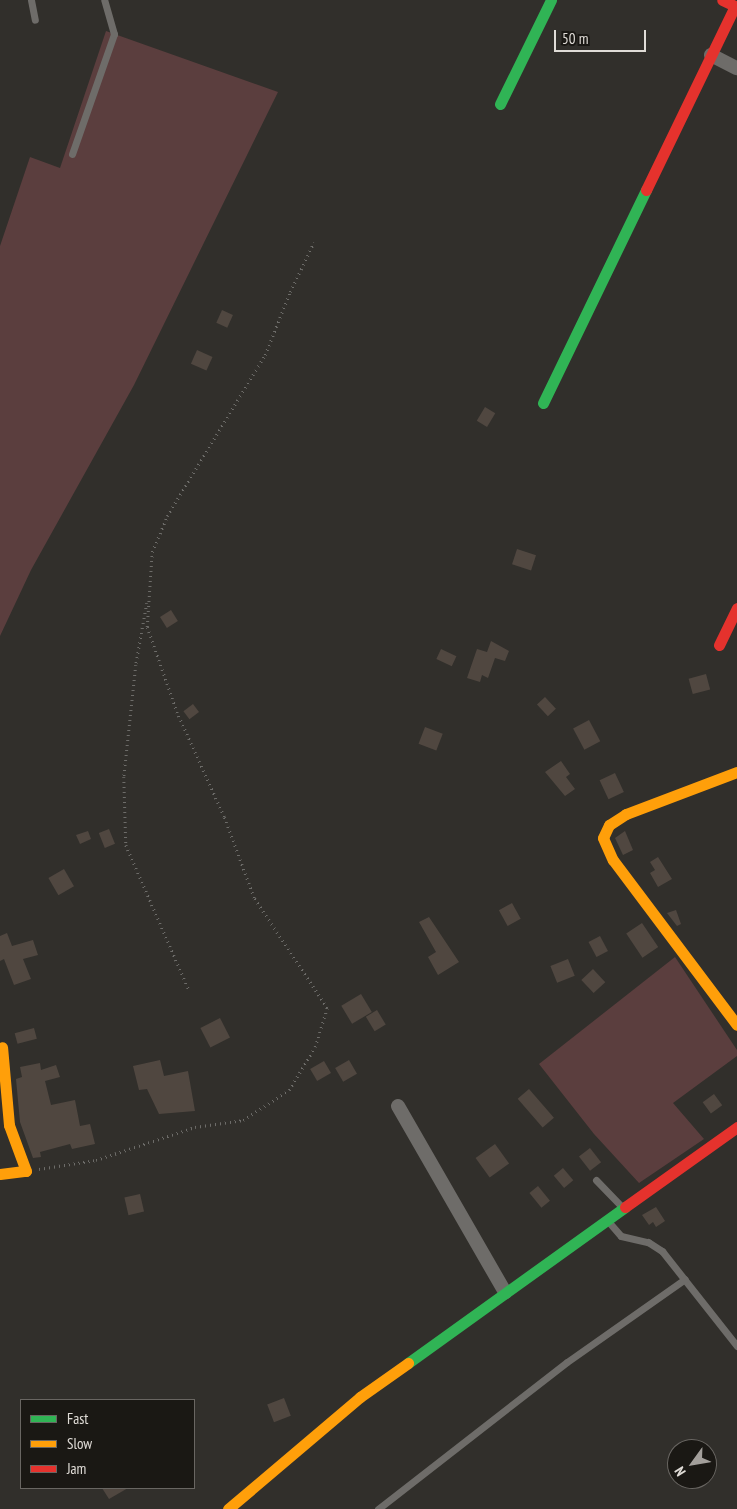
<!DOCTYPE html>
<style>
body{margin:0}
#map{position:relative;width:737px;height:1509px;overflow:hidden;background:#312f2b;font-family:"PT Sans Narrow",sans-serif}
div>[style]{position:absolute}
.green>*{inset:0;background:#5b3e3e}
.building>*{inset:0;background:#504740;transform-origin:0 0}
.path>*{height:2.5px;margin-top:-1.25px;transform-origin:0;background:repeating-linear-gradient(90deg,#6d6c69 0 1px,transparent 0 5px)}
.lane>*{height:7px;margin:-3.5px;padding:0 3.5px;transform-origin:3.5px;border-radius:3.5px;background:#6e6c69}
.street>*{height:14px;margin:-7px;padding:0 7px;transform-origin:7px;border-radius:7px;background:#6e6c69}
.fast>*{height:11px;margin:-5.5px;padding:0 5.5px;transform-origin:5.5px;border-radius:5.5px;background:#30b455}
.slow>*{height:11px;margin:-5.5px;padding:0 5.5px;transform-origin:5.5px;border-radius:5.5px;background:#ff9f0a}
.jam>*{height:11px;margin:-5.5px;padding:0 5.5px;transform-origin:5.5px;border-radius:5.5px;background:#e5322d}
span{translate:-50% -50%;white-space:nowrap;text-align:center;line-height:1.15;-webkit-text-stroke:4.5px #1a1814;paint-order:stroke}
.legend{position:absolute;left:20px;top:1399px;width:175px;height:90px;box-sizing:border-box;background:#1a1814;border:1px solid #696662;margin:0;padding:6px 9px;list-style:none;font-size:15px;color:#e0dcd7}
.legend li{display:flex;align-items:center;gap:10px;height:25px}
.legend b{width:25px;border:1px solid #696662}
.north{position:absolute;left:667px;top:1439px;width:50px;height:50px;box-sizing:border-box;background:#1a1814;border:1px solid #696662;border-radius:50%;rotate:238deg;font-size:14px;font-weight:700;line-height:20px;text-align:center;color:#e0dcd7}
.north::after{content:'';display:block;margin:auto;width:18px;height:22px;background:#a39f9b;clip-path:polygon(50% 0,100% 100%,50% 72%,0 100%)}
.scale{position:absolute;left:554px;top:30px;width:92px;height:22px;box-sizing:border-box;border:2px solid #e0dcd7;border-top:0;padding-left:6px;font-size:15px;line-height:18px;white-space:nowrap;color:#e0dcd7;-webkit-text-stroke:4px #1a1814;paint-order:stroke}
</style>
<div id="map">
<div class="green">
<i style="clip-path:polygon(106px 31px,278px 92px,134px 385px,31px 570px,0 636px,0 246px,30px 157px,60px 168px)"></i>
<i style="clip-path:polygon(675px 957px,737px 1050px,737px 1056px,673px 1103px,704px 1139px,639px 1183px,594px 1134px,539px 1064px)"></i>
</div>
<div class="building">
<i style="left:222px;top:310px;width:12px;height:14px;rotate:24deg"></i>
<i style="left:197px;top:350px;width:17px;height:15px;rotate:24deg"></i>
<i style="left:485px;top:407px;width:12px;height:16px;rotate:31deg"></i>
<i style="left:517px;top:549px;width:20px;height:16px;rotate:18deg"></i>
<i style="left:171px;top:610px;width:13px;height:13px;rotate:58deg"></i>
<i style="clip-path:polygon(491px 641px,509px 651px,505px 661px,495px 658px,488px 678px,482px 675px,480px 682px,467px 678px,477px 649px,487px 652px)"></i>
<i style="left:441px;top:649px;width:17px;height:11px;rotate:25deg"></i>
<i style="left:706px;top:674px;width:16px;height:18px;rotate:75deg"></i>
<i style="left:545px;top:697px;width:16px;height:11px;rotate:47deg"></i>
<i style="left:193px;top:704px;width:10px;height:12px;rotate:53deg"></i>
<i style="left:589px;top:720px;width:24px;height:18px;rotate:62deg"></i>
<i style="left:425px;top:727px;width:19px;height:18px;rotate:21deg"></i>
<i style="clip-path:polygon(561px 761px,570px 774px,566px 777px,575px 789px,565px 796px,545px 772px)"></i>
<i style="left:615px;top:773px;width:21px;height:17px;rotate:65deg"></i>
<i style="left:109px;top:829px;width:16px;height:11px;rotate:68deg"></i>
<i style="clip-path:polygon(88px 831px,91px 839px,80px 844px,76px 835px)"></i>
<i style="clip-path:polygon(625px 831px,633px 850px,623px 855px,615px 838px)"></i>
<i style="clip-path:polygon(658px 857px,672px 879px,658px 887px,650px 873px,655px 870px,650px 862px)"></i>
<i style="left:64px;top:869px;width:20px;height:18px;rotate:60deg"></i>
<i style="left:512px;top:903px;width:18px;height:15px;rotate:61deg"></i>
<i style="clip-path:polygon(676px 910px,681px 924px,677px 926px,667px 913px)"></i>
<i style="clip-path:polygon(429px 917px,459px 962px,438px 975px,428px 957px,436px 952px,419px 922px)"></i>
<i style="left:642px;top:923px;width:29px;height:19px;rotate:56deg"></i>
<i style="clip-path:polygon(7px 933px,12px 946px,33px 940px,38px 955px,23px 959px,31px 979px,14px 985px,4px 959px,0 961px,0 936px)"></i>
<i style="left:600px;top:936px;width:17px;height:13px;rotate:62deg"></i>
<i style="left:568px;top:959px;width:18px;height:19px;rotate:68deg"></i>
<i style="left:593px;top:969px;width:18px;height:16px;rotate:47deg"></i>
<i style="left:361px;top:994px;width:21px;height:23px;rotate:59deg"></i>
<i style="left:377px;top:1010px;width:17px;height:13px;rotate:59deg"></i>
<i style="left:220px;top:1018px;width:22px;height:22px;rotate:63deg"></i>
<i style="left:34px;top:1028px;width:11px;height:20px;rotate:75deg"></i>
<i style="clip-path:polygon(160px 1060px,164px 1076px,188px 1071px,195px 1111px,159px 1114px,147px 1089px,139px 1090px,133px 1066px)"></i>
<i style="left:349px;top:1060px;width:16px;height:16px;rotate:60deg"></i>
<i style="left:324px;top:1061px;width:14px;height:16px;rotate:60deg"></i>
<i style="clip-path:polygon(40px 1063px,41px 1070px,56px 1065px,60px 1077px,45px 1081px,51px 1105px,75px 1100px,80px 1126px,90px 1124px,95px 1144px,72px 1149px,70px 1144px,40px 1152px,41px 1157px,33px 1158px,20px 1122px,16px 1079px,22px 1077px,20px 1067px)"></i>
<i style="left:529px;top:1089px;width:38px;height:15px;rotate:49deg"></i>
<i style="left:714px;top:1094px;width:14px;height:14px;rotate:54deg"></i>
<i style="left:495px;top:1144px;width:24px;height:24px;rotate:54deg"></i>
<i style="left:590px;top:1148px;width:18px;height:14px;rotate:52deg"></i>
<i style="left:563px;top:1168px;width:16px;height:12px;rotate:50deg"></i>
<i style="left:538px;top:1186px;width:19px;height:11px;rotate:51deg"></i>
<i style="left:140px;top:1194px;width:18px;height:16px;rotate:77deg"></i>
<i style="clip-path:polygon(656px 1207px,665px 1221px,656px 1227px,653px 1222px,649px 1225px,642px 1215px)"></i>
<i style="left:284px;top:1398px;width:19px;height:18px;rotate:69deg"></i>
<i style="clip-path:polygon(102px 1488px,128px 1488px,109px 1499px)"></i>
</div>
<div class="path">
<i style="left:147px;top:603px;width:63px;rotate:100.1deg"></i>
<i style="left:136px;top:665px;width:113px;rotate:96.1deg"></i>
<i style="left:124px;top:777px;width:68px;rotate:88.3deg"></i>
<i style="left:126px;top:845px;width:158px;rotate:66.5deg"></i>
<i style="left:39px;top:1169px;width:58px;rotate:-9deg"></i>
<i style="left:96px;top:1160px;width:104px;rotate:-18.4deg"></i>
<i style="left:195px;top:1127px;width:49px;rotate:-8.3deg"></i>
<i style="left:243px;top:1120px;width:55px;rotate:-33.1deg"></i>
<i style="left:289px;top:1090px;width:50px;rotate:-58.8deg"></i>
<i style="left:315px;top:1047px;width:41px;rotate:-72.9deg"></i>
<i style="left:327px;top:1008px;width:132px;rotate:-123.6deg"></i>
<i style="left:254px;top:898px;width:86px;rotate:-110.3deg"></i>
<i style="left:224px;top:817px;width:114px;rotate:-114.3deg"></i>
<i style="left:177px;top:713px;width:91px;rotate:-109.2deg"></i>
<i style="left:147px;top:627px;width:75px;rotate:-86.2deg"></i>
<i style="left:152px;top:552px;width:39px;rotate:-67deg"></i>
<i style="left:167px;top:516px;width:188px;rotate:-58.7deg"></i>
<i style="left:265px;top:355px;width:68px;rotate:-68.4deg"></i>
<i style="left:290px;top:292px;width:55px;rotate:-64.4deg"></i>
</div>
<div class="lane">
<i style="left:31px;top:0;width:20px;rotate:79deg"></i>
<i style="left:72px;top:154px;width:127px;rotate:-70.7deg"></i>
<i style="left:114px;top:34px;width:35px;rotate:-106deg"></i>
<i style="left:596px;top:1180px;width:37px;rotate:46deg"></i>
<i style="left:607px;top:1220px;width:21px;rotate:49deg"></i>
<i style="left:621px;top:1236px;width:28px;rotate:13deg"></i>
<i style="left:648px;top:1242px;width:17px;rotate:33deg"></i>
<i style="left:662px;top:1251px;width:121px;rotate:51.7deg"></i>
<i style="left:378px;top:1509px;width:239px;rotate:-37.9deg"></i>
<i style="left:567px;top:1362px;width:144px;rotate:-35.1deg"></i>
</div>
<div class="street">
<i style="left:711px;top:55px;width:29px;rotate:27deg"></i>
<i style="left:398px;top:1106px;width:215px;rotate:60.1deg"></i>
</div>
<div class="fast">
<i style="left:500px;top:104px;width:116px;rotate:-63.9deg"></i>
<i style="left:543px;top:403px;width:237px;rotate:-64.2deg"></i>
<i style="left:408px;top:1363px;width:267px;rotate:-35.7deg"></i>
</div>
<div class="slow">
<i style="left:737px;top:772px;width:119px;rotate:159.3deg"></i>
<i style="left:626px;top:814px;width:20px;rotate:147deg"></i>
<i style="left:609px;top:825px;width:14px;rotate:115deg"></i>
<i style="left:603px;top:838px;width:24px;rotate:66deg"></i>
<i style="left:613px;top:860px;width:206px;rotate:53.1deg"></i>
<i style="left:0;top:1174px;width:26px;rotate:-7deg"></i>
<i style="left:26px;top:1171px;width:49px;rotate:-110.3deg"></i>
<i style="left:9px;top:1125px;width:78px;rotate:-95.1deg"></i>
<i style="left:228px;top:1509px;width:173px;rotate:-40.3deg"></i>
<i style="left:360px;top:1397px;width:59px;rotate:-35.3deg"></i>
</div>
<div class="jam">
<i style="left:646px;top:190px;width:204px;rotate:-64.2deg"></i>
<i style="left:735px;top:6px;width:14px;rotate:-155deg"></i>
<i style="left:719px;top:645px;width:41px;rotate:-64.1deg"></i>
<i style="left:625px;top:1207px;width:138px;rotate:-35.5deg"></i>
</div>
<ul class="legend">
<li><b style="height:6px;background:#30b455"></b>Fast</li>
<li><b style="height:6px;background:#ff9f0a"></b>Slow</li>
<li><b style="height:6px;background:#e5322d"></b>Jam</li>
</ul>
<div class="north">N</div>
<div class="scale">50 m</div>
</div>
